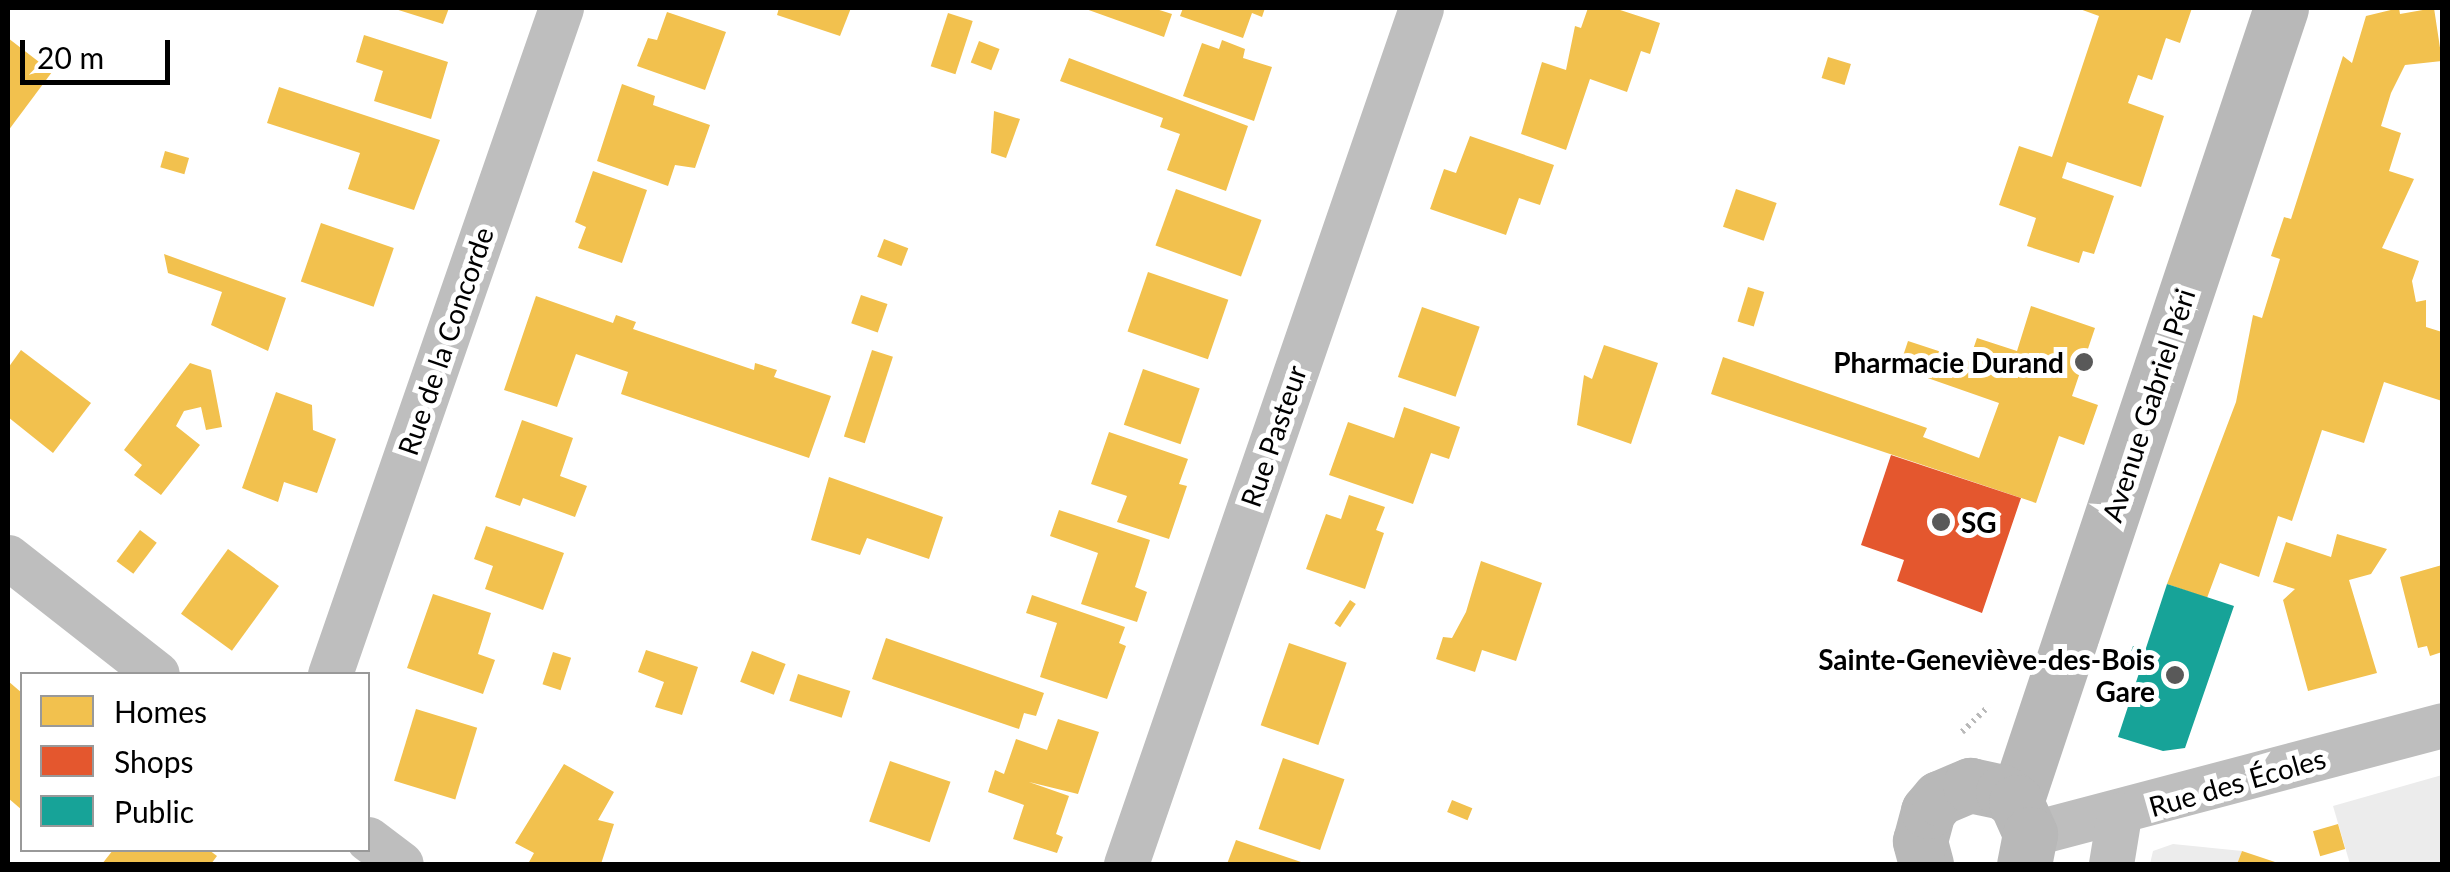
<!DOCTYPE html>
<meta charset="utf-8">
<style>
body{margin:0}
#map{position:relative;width:2450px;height:872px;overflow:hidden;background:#fff;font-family:Lato,sans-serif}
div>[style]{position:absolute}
.green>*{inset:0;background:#ececec}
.homes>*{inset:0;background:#f2c14e;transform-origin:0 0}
.shops>*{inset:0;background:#e4572e}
.public>*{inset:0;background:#17a398}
.path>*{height:6px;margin-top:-3px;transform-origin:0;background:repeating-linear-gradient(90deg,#b9b9b9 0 2.5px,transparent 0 7.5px)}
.street>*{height:45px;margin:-22.5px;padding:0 22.5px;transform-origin:22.5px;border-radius:22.5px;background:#bebebe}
.secondary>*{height:55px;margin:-27.5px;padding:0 27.5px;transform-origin:27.5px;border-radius:27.5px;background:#b8b8b8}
.dots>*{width:28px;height:28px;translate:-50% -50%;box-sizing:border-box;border:5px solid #fff;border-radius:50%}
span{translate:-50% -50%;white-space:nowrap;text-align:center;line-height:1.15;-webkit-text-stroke:10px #fff;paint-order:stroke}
.street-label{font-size:28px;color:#000}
.poi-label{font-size:28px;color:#000;font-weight:700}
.right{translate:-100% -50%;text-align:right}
.left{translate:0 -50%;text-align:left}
.frame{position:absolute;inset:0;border:10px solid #000;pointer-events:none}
.legend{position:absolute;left:20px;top:672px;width:350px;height:180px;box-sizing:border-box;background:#fff;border:2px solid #999;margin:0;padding:12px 18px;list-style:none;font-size:30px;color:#000}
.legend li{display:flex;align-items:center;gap:20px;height:50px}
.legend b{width:50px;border:2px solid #999}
.scale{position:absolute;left:20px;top:40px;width:150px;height:45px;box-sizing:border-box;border:5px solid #000;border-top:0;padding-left:12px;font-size:30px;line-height:35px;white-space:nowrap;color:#000;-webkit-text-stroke:8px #fff;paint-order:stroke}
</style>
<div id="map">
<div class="green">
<i style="clip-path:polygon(2442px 775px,2442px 864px,2350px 864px,2333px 806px)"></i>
<i style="clip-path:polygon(2173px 844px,2242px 851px,2237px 864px,2150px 864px,2153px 851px)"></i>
</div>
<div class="homes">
<i style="clip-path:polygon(392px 8px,449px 8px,443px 24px)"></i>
<i style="clip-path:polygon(779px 8px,851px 8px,840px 36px,777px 15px)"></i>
<i style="clip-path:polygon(1083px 8px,1153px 8px,1172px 14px,1164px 37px)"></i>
<i style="clip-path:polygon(1183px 8px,1265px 8px,1262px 17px,1252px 13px,1243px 38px,1180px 16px)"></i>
<i style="clip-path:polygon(1588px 8px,1614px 8px,1660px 23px,1650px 54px,1641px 51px,1627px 92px,1590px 79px,1566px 150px,1521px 134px,1542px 62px,1566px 70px,1575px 26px,1581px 28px)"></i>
<i style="clip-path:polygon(2077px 8px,2192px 8px,2180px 43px,2166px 38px,2152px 80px,2138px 75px,2128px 103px,2164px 116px,2141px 187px,2067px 162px,2062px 178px,2114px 196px,2094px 254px,2083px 251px,2079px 263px,2027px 246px,2036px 218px,1999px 205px,2019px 146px,2052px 157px,2099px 16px)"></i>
<i style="clip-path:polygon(2399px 8px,2400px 14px,2434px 8px,2442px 61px,2405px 65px,2391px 93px,2381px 126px,2401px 133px,2389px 171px,2414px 179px,2382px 248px,2419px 261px,2412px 281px,2416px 302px,2426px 300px,2426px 327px,2442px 332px,2442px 401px,2384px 382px,2364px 443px,2322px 430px,2292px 521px,2278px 516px,2259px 577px,2220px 563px,2207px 598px,2167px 584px,2236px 402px,2253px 315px,2262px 318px,2280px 259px,2271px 256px,2284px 217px,2291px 219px,2343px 56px,2352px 63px,2366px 16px)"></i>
<i style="clip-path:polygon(667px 12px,726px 32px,705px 90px,637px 66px,648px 38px,657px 40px)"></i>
<i style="left:948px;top:13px;width:26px;height:56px;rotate:18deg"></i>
<i style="clip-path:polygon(364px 35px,448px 62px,431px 119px,374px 101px,383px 71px,356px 62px)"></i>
<i style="clip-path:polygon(8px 38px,52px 72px,8px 131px)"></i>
<i style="clip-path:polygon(1222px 40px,1245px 49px,1243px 58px,1272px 67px,1254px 121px,1183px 96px,1202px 43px,1219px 49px)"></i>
<i style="left:979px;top:41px;width:22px;height:23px;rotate:21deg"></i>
<i style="left:1828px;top:57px;width:24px;height:22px;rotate:17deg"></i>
<i style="clip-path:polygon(1069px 58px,1248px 126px,1226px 191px,1167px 170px,1180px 134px,1160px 127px,1163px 118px,1060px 81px)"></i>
<i style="clip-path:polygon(622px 84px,655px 96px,653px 105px,710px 125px,695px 168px,675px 165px,668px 186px,597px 161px)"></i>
<i style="clip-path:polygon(279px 87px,440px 140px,414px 210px,348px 189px,360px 153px,267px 123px)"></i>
<i style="clip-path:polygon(994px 111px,1020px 119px,1006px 158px,991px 153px)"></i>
<i style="clip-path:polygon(1470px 136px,1554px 165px,1540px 205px,1519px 198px,1506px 235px,1430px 209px,1444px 169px,1456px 173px)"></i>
<i style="left:165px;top:151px;width:25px;height:17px;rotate:16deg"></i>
<i style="clip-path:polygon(593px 171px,647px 190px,622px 263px,578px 248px,586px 227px,575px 222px)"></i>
<i style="left:1176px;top:189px;width:91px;height:60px;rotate:20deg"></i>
<i style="left:1736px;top:189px;width:43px;height:40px;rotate:19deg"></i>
<i style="left:321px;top:223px;width:77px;height:62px;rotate:19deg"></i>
<i style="left:884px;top:239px;width:26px;height:19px;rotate:21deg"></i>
<i style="clip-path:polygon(164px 254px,286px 298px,268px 351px,211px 325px,222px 292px,168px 273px)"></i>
<i style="left:1148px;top:272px;width:85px;height:63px;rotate:19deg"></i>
<i style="left:1748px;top:287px;width:17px;height:36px;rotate:17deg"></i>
<i style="left:861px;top:295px;width:28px;height:30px;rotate:19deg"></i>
<i style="clip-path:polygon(536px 296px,613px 323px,616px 315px,636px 322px,633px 329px,754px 370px,755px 363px,777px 370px,774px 377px,831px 396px,809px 458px,621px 394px,628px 372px,576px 354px,557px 407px,504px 390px)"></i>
<i style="clip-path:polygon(2031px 306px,2095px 328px,2072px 396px,2098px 405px,2084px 445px,2059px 436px,2036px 503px,1711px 394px,1723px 357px,1927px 428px,1923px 437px,1979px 458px,1999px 403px,1899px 368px,1908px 341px,1969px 361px,1977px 338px,2017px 351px)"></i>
<i style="left:1422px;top:307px;width:61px;height:74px;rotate:19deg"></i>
<i style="clip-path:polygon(1604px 345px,1658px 363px,1631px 444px,1577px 425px,1584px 375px,1592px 379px)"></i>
<i style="clip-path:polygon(21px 350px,91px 403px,53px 453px,8px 417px,8px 368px)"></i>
<i style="left:872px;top:350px;width:22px;height:91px;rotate:18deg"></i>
<i style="clip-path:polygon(190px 363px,211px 370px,222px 427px,206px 430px,201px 407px,184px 411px,176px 426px,200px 445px,161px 495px,134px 475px,142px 465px,124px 450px)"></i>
<i style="left:1143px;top:369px;width:60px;height:59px;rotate:19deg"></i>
<i style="clip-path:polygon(276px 392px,312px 405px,313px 430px,336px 439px,317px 493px,284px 482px,278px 502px,242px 488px)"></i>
<i style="clip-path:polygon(1404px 407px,1460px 427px,1449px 459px,1431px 453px,1413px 504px,1329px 475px,1348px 422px,1394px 438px)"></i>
<i style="clip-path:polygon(522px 420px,573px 438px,560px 476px,587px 486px,575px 517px,523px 498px,520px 506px,495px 497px)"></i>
<i style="clip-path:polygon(1109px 432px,1188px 459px,1179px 484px,1187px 486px,1169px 539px,1117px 522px,1127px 496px,1091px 484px)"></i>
<i style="clip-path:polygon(829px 477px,943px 517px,929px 559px,867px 538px,860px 555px,811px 540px)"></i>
<i style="clip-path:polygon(1349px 495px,1385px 507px,1376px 530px,1384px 533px,1365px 589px,1306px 569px,1326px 514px,1341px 519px)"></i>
<i style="clip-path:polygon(1059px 510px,1150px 540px,1135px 587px,1147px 592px,1137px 622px,1081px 604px,1098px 553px,1050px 536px)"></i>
<i style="clip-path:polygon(486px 526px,564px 553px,543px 610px,485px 589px,493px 566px,474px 559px)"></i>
<i style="left:140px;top:530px;width:21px;height:39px;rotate:37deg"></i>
<i style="clip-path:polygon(2337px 534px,2387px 549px,2371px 574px,2349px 580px,2377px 673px,2308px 691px,2283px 600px,2295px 589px,2273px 582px,2286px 542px,2331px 557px)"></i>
<i style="left:228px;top:549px;width:63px;height:80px;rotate:36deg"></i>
<i style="clip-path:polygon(1481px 561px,1542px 583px,1516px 661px,1482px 650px,1475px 672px,1436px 659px,1443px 637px,1452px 638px,1466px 612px)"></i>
<i style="clip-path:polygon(2442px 565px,2442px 652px,2430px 656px,2427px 646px,2418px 648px,2400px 577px)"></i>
<i style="clip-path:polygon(433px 594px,491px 613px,478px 654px,495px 660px,483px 694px,407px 668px)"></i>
<i style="clip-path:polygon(1032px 595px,1125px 627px,1119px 643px,1126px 646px,1107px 699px,1040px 677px,1057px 623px,1026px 613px)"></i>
<i style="left:1350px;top:600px;width:7px;height:28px;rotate:34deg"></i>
<i style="clip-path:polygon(886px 638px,1044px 693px,1036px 716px,1024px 713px,1019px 729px,872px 679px)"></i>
<i style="left:1289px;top:643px;width:61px;height:87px;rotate:19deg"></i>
<i style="clip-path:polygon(646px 650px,698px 667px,682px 715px,655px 707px,664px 682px,638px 672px)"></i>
<i style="left:752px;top:651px;width:36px;height:33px;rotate:21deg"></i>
<i style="left:553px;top:652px;width:19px;height:34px;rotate:18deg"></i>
<i style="left:798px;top:674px;width:55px;height:28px;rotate:18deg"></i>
<i style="clip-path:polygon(8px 681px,22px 693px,22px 810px,8px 798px)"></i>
<i style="left:416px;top:709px;width:64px;height:75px;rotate:17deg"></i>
<i style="clip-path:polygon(1058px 719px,1099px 732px,1078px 794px,1029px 782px,1069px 796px,1056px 834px,1063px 837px,1057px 853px,1013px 839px,1024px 805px,988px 792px,995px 770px,1004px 774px,1016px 739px,1047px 750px)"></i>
<i style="left:1283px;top:758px;width:65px;height:75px;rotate:19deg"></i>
<i style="left:890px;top:761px;width:64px;height:64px;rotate:19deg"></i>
<i style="clip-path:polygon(564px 764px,614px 792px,598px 820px,614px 824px,601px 864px,528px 864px,534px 853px,515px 843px)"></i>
<i style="left:1452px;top:800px;width:22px;height:13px;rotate:22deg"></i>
<i style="left:2338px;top:824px;width:26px;height:26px;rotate:74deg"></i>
<i style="clip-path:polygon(1236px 840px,1307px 864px,1227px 864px)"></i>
<i style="clip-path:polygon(113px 850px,209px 850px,217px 856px,211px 864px,102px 864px)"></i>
<i style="clip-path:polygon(2242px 851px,2281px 864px,2237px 864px)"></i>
</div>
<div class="shops">
<i style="clip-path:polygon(1891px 455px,2021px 498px,1982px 613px,1897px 581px,1904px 560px,1861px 545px)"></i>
</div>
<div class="public">
<i style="clip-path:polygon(2167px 584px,2234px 606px,2185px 748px,2163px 751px,2118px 737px,2141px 667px,2127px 663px,2133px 646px,2145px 651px)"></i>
</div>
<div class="path">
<i style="left:1962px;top:732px;width:37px;rotate:-44deg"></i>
</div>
<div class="street">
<i style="left:8px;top:557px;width:189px;rotate:38.1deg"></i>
<i style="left:330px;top:674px;width:705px;rotate:-70.87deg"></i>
<i style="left:2030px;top:834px;width:426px;rotate:-14.8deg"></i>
<i style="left:368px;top:839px;width:41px;rotate:37.1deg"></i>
<i style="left:1126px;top:864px;width:905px;rotate:-70.98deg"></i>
<i style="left:2111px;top:864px;width:50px;rotate:-80.7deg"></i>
</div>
<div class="secondary">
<i style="left:2016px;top:802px;width:837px;rotate:-71.54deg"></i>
<i style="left:1926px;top:864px;width:24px;rotate:-105deg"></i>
<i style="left:1920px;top:841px;width:31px;rotate:-75deg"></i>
<i style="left:1928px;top:811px;width:17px;rotate:-50deg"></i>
<i style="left:1939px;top:798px;width:34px;rotate:-23deg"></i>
<i style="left:1970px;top:785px;width:34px;rotate:12deg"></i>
<i style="left:2003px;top:792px;width:16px;rotate:38deg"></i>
<i style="left:2016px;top:802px;width:35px;rotate:66deg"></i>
<i style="left:2030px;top:834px;width:31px;rotate:101deg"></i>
</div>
<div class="dots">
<i style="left:2084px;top:362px;background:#595959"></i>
<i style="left:1941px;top:522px;background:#595959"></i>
<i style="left:2175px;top:675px;background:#595959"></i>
</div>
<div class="street-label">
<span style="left:445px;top:341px;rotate:-71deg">Rue de la Concorde</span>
<span style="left:2148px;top:405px;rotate:-72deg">Avenue Gabriel Péri</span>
<span style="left:1273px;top:436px;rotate:-71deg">Rue Pasteur</span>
<span style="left:2237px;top:782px;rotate:-16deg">Rue des Écoles</span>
</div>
<div class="poi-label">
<span class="right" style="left:2064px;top:362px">Pharmacie Durand</span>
<span class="left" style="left:1961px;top:522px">SG</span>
<span class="right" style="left:2155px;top:675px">Sainte-Geneviève-des-Bois<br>Gare</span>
</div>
<div class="frame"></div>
<ul class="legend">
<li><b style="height:28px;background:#f2c14e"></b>Homes</li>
<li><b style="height:28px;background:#e4572e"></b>Shops</li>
<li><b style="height:28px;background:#17a398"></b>Public</li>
</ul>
<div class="scale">20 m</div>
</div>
